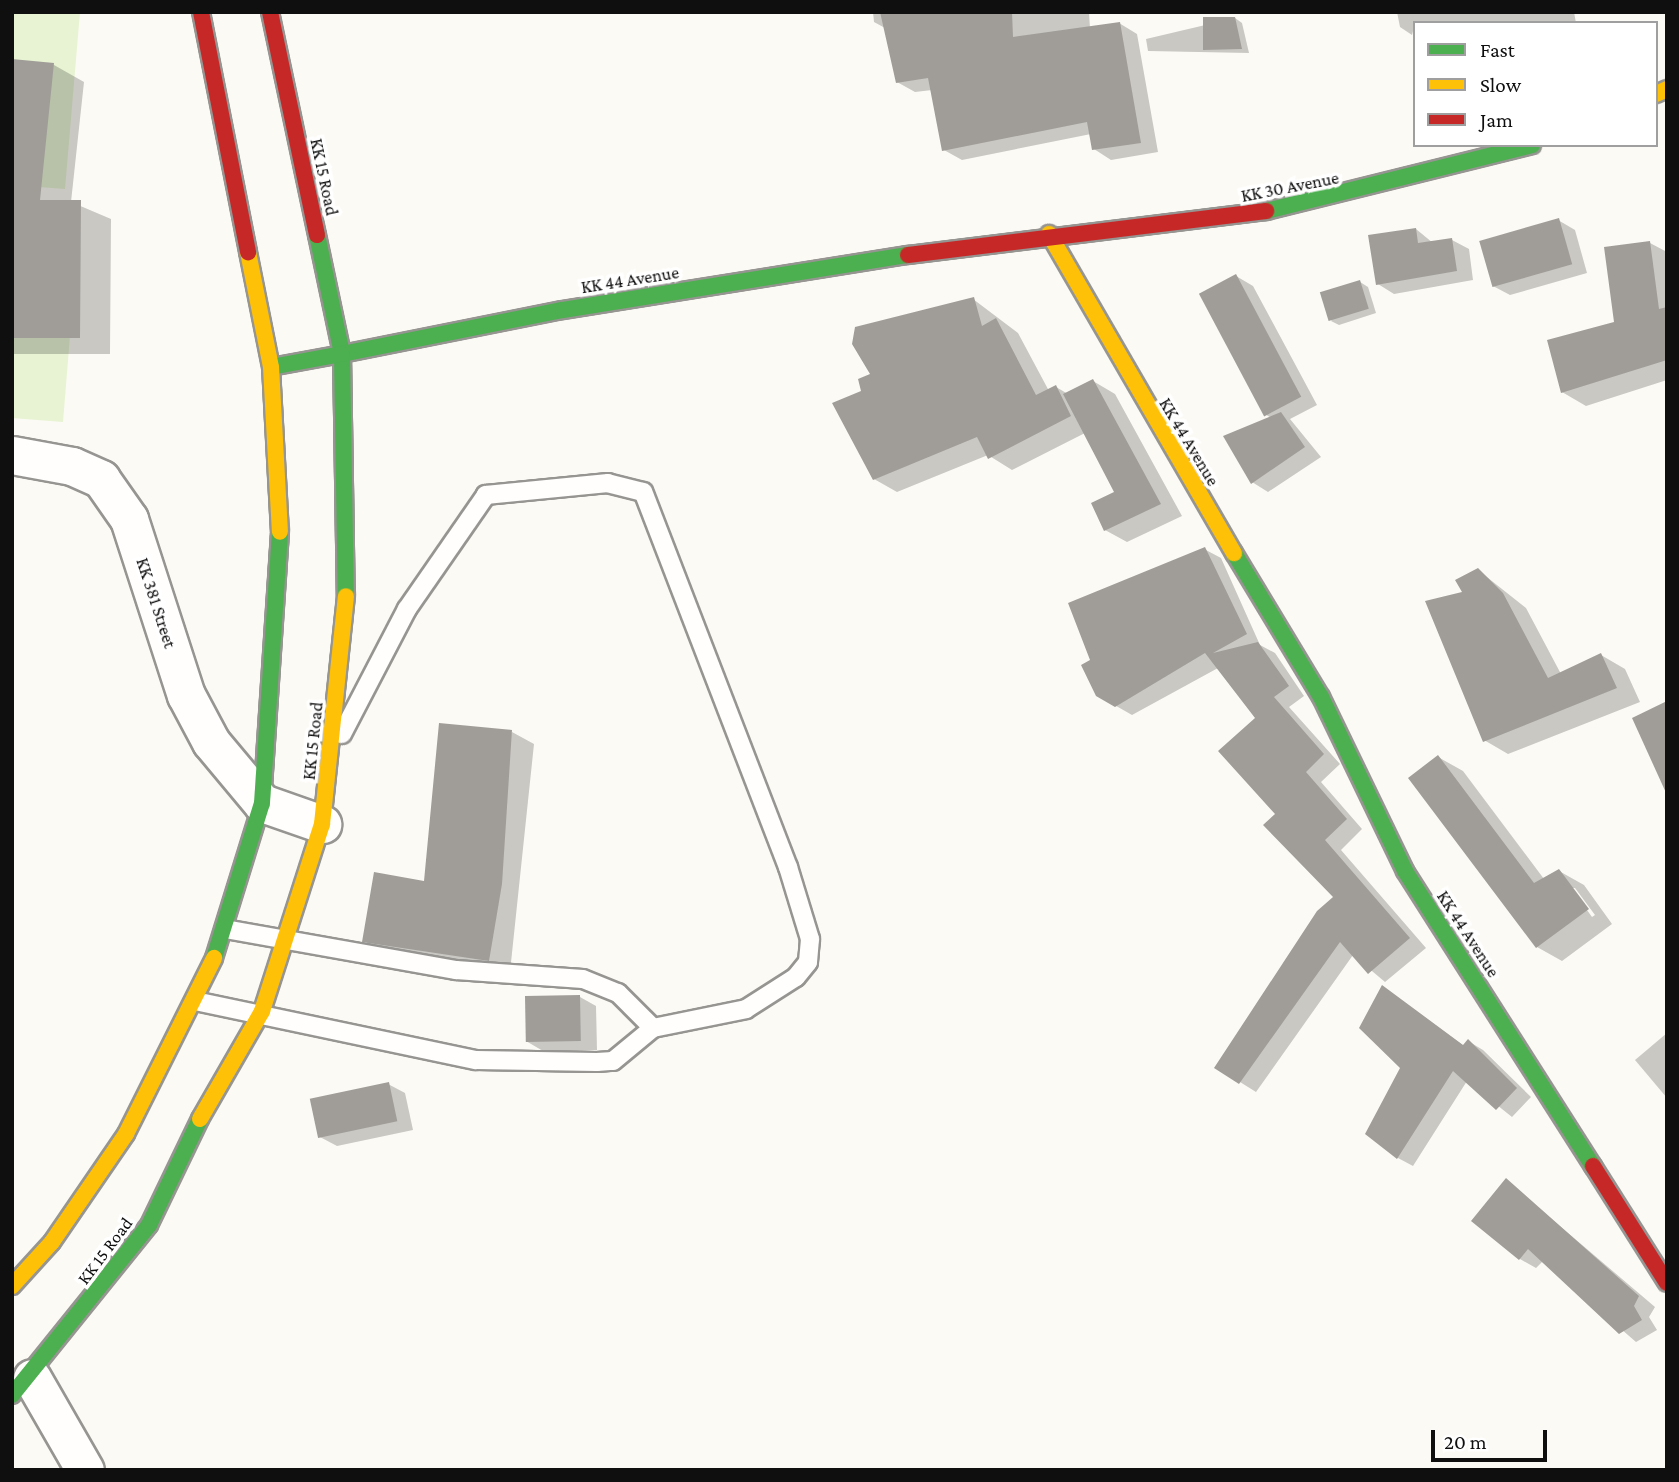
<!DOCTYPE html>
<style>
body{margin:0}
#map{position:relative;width:1679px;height:1482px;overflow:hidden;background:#fcfaf4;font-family:"Crimson Pro",serif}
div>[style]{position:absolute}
.green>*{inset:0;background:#e7f3d2}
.shadow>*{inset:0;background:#0003}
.building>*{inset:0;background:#a09d99;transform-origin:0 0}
.roads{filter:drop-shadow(2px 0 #969592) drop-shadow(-2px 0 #969592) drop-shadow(0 2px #969592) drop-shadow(0 -2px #969592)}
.lane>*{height:18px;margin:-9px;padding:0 9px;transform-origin:9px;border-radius:9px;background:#fffefd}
.street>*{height:37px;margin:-18.5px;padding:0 18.5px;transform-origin:18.5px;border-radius:18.5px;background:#fffefd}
.fast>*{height:16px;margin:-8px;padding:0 8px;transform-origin:8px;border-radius:8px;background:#4caf50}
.slow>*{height:16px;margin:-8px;padding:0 8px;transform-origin:8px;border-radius:8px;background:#ffc107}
.jam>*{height:16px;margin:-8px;padding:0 8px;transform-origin:8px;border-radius:8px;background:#c62828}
span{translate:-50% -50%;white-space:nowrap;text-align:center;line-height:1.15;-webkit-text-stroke:7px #fff;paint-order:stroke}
.street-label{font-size:18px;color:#0f0f0f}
.frame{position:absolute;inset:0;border:14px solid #0f0f0f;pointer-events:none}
.legend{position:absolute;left:1413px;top:21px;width:245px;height:126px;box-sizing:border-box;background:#fff;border:2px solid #9f9f9f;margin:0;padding:9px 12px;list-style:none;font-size:21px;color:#0f0f0f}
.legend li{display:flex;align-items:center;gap:14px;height:35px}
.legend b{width:35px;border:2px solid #9f9f9f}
.scale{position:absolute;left:1431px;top:1430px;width:116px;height:32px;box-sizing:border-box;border:4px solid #0f0f0f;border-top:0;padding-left:9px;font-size:21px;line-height:24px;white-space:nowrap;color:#0f0f0f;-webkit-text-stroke:5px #fff;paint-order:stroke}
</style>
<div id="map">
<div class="green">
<i style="clip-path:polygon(12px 12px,80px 12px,65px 189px,12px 185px)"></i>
<i style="clip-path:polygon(12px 244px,77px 249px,63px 422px,12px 418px)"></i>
</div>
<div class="shadow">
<i style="clip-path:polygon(873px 12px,1089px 12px,1090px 29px,1119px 23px,1137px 34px,1158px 152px,1111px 160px,1094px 149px,1091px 134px,962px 160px,944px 150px,932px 90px,915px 92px,897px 82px,885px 28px,874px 22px)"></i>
<i style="clip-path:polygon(1397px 12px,1574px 12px,1576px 23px,1415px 23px,1412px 35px,1400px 27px)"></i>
<i style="clip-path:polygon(1235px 18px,1242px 23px,1249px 53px,1148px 51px,1146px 39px)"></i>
<i style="clip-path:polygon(12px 60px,54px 65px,84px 82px,71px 202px,111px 219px,110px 354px,12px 354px)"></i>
<i style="clip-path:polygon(1558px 220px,1575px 230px,1587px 273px,1510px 295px,1493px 286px)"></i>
<i style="clip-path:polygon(1416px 229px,1433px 243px,1452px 240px,1469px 249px,1473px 280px,1394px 294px,1378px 284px)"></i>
<i style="clip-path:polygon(1650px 243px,1667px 252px,1667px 380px,1586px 406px,1562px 392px,1616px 323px)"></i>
<i style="clip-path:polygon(1236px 276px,1253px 286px,1317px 405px,1290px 419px,1321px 457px,1268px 492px,1252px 482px,1271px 418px,1265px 414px)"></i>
<i style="clip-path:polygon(1360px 282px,1368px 287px,1376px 313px,1339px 325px,1331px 321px)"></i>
<i style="clip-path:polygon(973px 299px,1018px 333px,1049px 391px,1056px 387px,1068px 394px,1093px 381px,1115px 394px,1182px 516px,1127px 542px,1105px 530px,1117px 493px,1085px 433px,1012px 470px,988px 455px,897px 492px,874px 479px,863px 392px,872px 375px)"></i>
<i style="clip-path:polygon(1204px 549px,1221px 558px,1260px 645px,1275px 653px,1304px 696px,1289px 707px,1340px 764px,1321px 782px,1362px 829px,1341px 850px,1426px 948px,1385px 982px,1353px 955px,1256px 1092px,1240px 1082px,1336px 897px,1278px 815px,1258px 718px,1218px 668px,1132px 715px,1097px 695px,1092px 660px)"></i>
<i style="clip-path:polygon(1478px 570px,1526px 608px,1561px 674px,1601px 655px,1625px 669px,1640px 702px,1508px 754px,1484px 740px,1465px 593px)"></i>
<i style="clip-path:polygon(512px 732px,534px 744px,510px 972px,385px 953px,364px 941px,425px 883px)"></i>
<i style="clip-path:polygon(evenodd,1438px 757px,1463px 771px,1544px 879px,1559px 871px,1584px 885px,1612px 924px,1562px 961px,1537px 947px,1438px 757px,1571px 888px,1575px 888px,1595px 915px,1592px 917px,1571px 888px)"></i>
<i style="clip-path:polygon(1383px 987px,1464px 1046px,1468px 1041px,1483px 1050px,1531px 1097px,1512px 1117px,1467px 1081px,1413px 1166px,1398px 1158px,1367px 1134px,1402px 1068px)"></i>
<i style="clip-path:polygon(580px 997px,596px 1006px,597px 1050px,543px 1051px,526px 1041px)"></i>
<i style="clip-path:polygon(1667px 1033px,1667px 1098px,1635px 1060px)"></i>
<i style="clip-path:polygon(388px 1084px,405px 1093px,413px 1130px,337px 1146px,320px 1137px)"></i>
<i style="clip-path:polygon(1507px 1181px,1655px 1307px,1649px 1317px,1657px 1330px,1636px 1342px,1543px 1261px,1536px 1268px,1520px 1259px)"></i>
</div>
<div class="building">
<i style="clip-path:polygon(880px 12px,1012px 12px,1013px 37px,1120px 22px,1141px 143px,1092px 150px,1087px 122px,942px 151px,928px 78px,896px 83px)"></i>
<i style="clip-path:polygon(1203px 17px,1235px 17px,1242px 49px,1203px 50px)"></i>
<i style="clip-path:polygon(12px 59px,54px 63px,40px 200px,81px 200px,80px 338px,12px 338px)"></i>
<i style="left:1559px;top:218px;width:48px;height:83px;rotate:74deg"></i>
<i style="clip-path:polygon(1416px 228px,1418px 243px,1452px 238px,1457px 271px,1376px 285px,1368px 235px)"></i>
<i style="clip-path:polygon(1650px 241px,1659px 309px,1667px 307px,1667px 360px,1561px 393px,1547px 340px,1614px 322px,1604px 247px)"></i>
<i style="left:1236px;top:274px;width:139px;height:42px;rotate:62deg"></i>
<i style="left:1360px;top:280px;width:30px;height:42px;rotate:73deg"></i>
<i style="clip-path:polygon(974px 297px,982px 326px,996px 318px,1036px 395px,1056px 385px,1071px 416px,988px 459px,977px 437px,873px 480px,832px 403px,861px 391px,858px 379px,870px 374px,852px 344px,855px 327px)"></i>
<i style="clip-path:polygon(1093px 379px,1161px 504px,1104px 531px,1091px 503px,1114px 492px,1063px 394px)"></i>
<i style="clip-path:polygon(1281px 412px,1305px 447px,1251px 484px,1223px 436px)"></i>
<i style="clip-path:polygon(1205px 547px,1247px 634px,1213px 653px,1258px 642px,1285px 680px,1289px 686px,1274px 697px,1324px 754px,1306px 772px,1347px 819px,1325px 840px,1410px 938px,1368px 974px,1340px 942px,1239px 1084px,1214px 1068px,1317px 911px,1333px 897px,1263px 825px,1275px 814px,1218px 751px,1255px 718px,1205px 653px,1115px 707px,1096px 696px,1081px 665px,1090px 660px,1068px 603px)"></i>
<i style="clip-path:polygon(1478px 568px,1503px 593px,1548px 678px,1601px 653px,1617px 688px,1483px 742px,1425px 601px,1462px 592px,1455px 580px)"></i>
<i style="clip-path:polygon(1667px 701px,1667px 795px,1632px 718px)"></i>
<i style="clip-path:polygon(439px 723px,512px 730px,502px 884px,489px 961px,362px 942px,374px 872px,424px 881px)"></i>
<i style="clip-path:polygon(1438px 755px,1534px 883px,1559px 869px,1589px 909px,1536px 948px,1408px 778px)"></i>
<i style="clip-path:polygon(1382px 985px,1463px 1045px,1468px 1039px,1517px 1088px,1496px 1110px,1453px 1071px,1397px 1159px,1365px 1134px,1400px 1068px,1359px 1028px)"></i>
<i style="left:580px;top:995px;width:46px;height:55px;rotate:89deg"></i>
<i style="left:389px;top:1082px;width:40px;height:81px;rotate:78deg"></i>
<i style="clip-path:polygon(1506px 1178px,1639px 1296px,1634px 1306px,1642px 1320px,1619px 1334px,1528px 1249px,1519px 1260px,1471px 1221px)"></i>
</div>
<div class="roads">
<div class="lane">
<i style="left:225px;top:929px;width:235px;rotate:10.1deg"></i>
<i style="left:456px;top:970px;width:127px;rotate:4.1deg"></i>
<i style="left:583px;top:979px;width:38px;rotate:22deg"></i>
<i style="left:618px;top:993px;width:49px;rotate:45deg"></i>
<i style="left:195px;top:1001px;width:287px;rotate:11.9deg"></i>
<i style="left:476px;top:1060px;width:121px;rotate:0.9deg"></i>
<i style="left:597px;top:1062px;width:16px;rotate:-4deg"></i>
<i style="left:613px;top:1061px;width:52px;rotate:-39.5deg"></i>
<i style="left:653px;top:1028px;width:95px;rotate:-11.5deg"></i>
<i style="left:746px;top:1009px;width:59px;rotate:-32.6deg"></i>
<i style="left:796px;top:977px;width:19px;rotate:-51deg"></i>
<i style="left:808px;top:962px;width:23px;rotate:-85deg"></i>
<i style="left:810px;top:939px;width:75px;rotate:-107deg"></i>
<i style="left:788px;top:867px;width:402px;rotate:-111.1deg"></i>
<i style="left:643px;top:492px;width:36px;rotate:-166deg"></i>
<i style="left:608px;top:483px;width:123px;rotate:174.4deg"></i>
<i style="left:486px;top:495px;width:139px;rotate:124.7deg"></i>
<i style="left:407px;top:609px;width:141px;rotate:117.5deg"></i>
</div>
<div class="street">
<i style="left:12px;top:455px;width:61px;rotate:10.4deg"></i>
<i style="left:72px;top:466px;width:32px;rotate:24deg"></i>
<i style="left:101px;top:479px;width:49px;rotate:55deg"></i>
<i style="left:129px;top:519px;width:185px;rotate:72.1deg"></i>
<i style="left:186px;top:695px;width:53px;rotate:62deg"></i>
<i style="left:211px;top:742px;width:80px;rotate:50.1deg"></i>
<i style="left:262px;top:803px;width:64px;rotate:19.3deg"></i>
<i style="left:32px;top:1378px;width:106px;rotate:60.1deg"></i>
</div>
<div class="fast">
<i style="left:1266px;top:211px;width:274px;rotate:-13.9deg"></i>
<i style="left:317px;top:235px;width:122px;rotate:78.1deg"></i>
<i style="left:342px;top:354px;width:242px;rotate:89.1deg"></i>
<i style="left:342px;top:354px;width:225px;rotate:-11.3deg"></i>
<i style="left:563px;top:310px;width:349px;rotate:-9.1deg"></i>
<i style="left:271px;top:367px;width:72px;rotate:-10.4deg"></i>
<i style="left:1234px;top:553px;width:168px;rotate:58.9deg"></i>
<i style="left:1321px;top:697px;width:193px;rotate:64.2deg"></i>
<i style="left:1405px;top:871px;width:350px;rotate:57.5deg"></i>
<i style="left:214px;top:958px;width:162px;rotate:-72.8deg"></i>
<i style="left:262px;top:803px;width:272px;rotate:-86.2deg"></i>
<i style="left:12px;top:1395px;width:218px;rotate:-51.1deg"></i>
<i style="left:149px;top:1225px;width:118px;rotate:-64.3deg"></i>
</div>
<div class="slow">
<i style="left:1656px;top:94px;width:12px;rotate:-24deg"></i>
<i style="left:1049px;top:234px;width:369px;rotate:59.9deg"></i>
<i style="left:248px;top:252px;width:117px;rotate:78.7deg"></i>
<i style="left:271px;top:367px;width:165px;rotate:86.9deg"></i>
<i style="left:200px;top:1119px;width:125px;rotate:-60.1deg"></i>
<i style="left:262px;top:1011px;width:196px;rotate:-72.2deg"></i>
<i style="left:322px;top:824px;width:229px;rotate:-84deg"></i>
<i style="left:12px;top:1286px;width:59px;rotate:-47.7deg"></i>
<i style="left:52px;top:1242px;width:131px;rotate:-55.6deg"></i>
<i style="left:126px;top:1134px;width:197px;rotate:-63.4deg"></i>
</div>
<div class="jam">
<i style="left:201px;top:12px;width:245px;rotate:78.9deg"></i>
<i style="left:270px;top:12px;width:228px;rotate:78.1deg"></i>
<i style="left:908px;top:255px;width:361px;rotate:-7deg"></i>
<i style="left:1593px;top:1166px;width:138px;rotate:57.7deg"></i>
</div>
</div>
<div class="street-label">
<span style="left:324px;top:177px;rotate:78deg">KK 15 Road</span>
<span style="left:1290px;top:187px;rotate:-11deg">KK 30 Avenue</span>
<span style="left:630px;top:280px;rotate:-9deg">KK 44 Avenue</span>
<span style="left:1189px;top:442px;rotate:59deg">KK 44 Avenue</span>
<span style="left:156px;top:603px;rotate:72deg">KK 381 Street</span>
<span style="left:313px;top:741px;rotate:-84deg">KK 15 Road</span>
<span style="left:1468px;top:934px;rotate:57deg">KK 44 Avenue</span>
<span style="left:105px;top:1251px;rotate:-53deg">KK 15 Road</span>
</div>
<div class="frame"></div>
<ul class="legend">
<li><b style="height:9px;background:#4caf50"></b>Fast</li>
<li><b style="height:9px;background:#ffc107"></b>Slow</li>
<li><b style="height:9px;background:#c62828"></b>Jam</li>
</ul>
<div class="scale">20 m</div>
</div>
